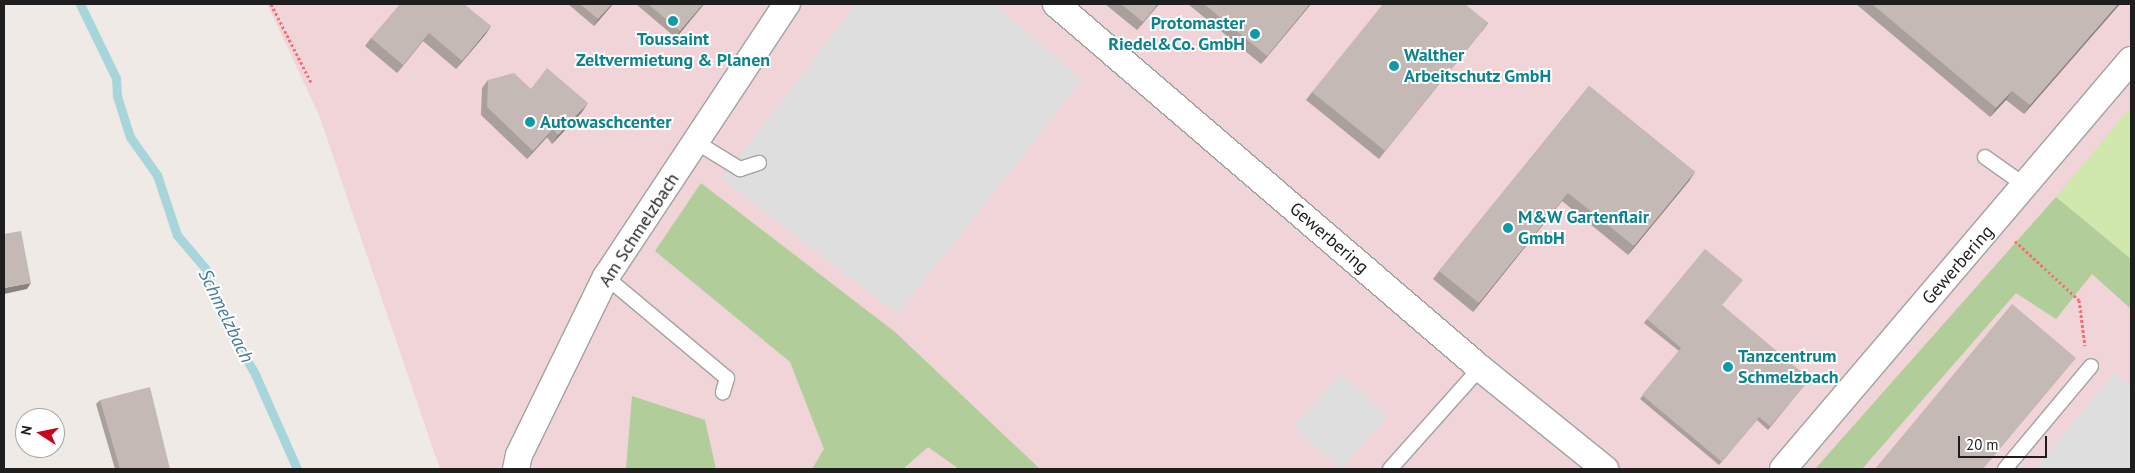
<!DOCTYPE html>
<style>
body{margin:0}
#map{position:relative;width:2135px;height:473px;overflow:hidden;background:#efeae5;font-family:"PT Sans",sans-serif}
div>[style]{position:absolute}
.commercial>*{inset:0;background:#f0d4d7}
.grass>*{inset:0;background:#d1e8ac}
.forest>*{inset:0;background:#b0cd9a}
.parking>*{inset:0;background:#dedede;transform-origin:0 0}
.stream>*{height:9px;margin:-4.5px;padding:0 4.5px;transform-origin:4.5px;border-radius:4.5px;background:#a6d6dc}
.path>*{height:3px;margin-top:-1.5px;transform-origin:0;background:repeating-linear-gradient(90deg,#f66e71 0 2.5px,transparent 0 5px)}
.roads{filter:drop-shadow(1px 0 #a2a2a2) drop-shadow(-1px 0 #a2a2a2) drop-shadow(0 1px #a2a2a2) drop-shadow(0 -1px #a2a2a2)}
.service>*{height:14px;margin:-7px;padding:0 7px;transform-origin:7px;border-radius:7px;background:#fff}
.minor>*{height:26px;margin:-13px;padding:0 13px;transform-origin:13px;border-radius:13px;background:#fff}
.wall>*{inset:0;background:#a99f9b}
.shaded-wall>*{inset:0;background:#89827e;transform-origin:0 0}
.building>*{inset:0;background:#c4b9b4}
.dots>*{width:14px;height:14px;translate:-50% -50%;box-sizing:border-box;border:2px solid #fff;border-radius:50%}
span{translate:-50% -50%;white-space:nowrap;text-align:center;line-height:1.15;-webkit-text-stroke:4px #fff;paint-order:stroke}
.culture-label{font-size:18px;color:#0d838f;font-weight:700}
.right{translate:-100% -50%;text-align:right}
.left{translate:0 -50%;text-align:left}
.street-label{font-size:18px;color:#1e1e1e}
.water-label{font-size:19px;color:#477c9c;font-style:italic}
.frame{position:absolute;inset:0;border:5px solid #1e1e1e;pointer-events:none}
.north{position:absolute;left:15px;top:408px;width:50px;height:50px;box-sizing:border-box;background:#fff;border:1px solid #a5a5a5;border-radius:50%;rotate:281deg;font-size:14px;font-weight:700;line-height:20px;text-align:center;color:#1e1e1e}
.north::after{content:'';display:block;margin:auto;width:18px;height:22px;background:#c8051c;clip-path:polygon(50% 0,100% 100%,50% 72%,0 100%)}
.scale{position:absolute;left:1958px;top:436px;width:89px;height:22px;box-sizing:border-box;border:2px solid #1e1e1e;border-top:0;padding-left:6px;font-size:15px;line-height:18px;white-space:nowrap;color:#1e1e1e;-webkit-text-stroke:4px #fff;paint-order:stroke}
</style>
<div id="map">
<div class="commercial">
<i style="clip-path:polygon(267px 4px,2131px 4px,2131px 469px,440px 469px,319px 115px)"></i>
</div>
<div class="grass">
<i style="clip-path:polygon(2131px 107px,2131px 259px,2056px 197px)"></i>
</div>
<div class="forest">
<i style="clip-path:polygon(701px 183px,895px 332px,1040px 469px,959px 469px,928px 447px,903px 469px,812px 469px,824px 449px,790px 362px,655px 251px)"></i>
<i style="clip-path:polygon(2056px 197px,2131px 259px,2131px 309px,2092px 274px,2056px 319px,2016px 293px,1862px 469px,1815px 469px)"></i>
<i style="clip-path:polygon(632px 396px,705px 420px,716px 469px,626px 469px)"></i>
</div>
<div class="parking">
<i style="clip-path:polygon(856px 4px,995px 4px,1082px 80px,898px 314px,721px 179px)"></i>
<i style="left:1341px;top:373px;width:64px;height:72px;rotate:42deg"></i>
<i style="clip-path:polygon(2114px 373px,2131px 387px,2131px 469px,2034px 469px)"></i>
</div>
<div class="stream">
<i style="left:80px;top:4px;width:82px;rotate:64.1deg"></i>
<i style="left:116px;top:78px;width:18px;rotate:87deg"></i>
<i style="left:117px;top:96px;width:43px;rotate:72.4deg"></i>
<i style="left:130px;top:137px;width:47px;rotate:54.6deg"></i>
<i style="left:157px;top:175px;width:63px;rotate:71.6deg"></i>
<i style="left:177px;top:235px;width:43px;rotate:49.7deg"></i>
<i style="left:205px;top:268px;width:62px;rotate:69.2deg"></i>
<i style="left:227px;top:326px;width:56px;rotate:59.7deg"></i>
<i style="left:255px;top:374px;width:104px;rotate:66.1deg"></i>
</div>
<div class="path">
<i style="left:271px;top:4px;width:88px;rotate:62.9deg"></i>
<i style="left:2015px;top:241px;width:87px;rotate:42.7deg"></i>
<i style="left:2079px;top:300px;width:46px;rotate:82.6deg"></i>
</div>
<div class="roads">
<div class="service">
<i style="left:696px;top:142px;width:52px;rotate:31.5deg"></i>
<i style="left:740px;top:169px;width:20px;rotate:-18deg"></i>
<i style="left:1985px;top:157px;width:50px;rotate:35.3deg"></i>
<i style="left:606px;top:277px;width:158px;rotate:39.9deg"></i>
<i style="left:727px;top:378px;width:15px;rotate:106deg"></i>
<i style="left:1390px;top:469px;width:135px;rotate:-48.3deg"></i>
<i style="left:2005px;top:469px;width:134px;rotate:-50.1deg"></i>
</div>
<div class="minor">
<i style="left:1056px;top:4px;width:559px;rotate:40.65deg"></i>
<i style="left:1480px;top:368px;width:161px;rotate:38.9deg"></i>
<i style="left:516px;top:469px;width:14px;rotate:-78deg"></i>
<i style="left:519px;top:455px;width:198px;rotate:-64deg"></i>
<i style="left:606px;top:277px;width:328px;rotate:-56.5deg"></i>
<i style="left:1783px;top:469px;width:537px;rotate:-49.61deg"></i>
</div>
</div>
<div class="wall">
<i style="clip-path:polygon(568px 4px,613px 4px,594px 26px)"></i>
<i style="clip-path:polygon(636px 4px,704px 4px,676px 38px)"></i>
<i style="clip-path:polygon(1105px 4px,1159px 4px,1137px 30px)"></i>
<i style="clip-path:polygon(1188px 4px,1311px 4px,1261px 64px)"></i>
<i style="clip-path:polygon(1856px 4px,2120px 4px,2024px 114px,2006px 100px,1990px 117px)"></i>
<i style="clip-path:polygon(1488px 23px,1482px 31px,1379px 159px,1306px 100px,1312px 92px)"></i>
<i style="clip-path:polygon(491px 26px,485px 35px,456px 69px,423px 41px,397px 73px,365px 46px,371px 38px)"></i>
<i style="clip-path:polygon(488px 80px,531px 89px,582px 112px,552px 144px,547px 137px,527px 159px,481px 115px,482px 88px)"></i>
<i style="clip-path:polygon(1589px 86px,1695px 172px,1689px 181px,1628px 255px,1562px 201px,1473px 312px,1433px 279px,1439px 271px)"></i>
<i style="clip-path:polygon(1722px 305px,1807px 382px,1768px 430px,1757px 420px,1719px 465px,1640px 399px,1679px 351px,1644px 323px,1647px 319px)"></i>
<i style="clip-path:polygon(100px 400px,170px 469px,115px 469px,96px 404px)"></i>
</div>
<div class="shaded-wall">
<i style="clip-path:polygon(612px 4px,613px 4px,594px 26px,598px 19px)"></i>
<i style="clip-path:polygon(703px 4px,704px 4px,676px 38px,680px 31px)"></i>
<i style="clip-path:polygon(1158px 4px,1159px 4px,1137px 30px,1143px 22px)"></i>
<i style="clip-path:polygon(1310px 4px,1311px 4px,1261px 64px,1267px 56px)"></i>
<i style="clip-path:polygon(2118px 4px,2120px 4px,2024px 114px,2030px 105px)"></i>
<i style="left:1488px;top:23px;width:10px;height:164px;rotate:127deg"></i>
<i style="clip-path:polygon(491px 26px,485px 35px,456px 69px,462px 61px)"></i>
<i style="clip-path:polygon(429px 33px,423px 41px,397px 73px,403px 65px)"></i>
<i style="clip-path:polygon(2012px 91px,2006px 100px,1990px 117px,1996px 108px)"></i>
<i style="clip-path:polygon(588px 103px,582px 112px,552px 144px,558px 135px)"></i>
<i style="clip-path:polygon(553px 129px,547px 137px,527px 159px,533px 151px)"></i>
<i style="clip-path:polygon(1695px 172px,1689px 181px,1628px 255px,1634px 246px)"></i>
<i style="clip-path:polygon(1568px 193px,1562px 201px,1473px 312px,1479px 303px)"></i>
<i style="clip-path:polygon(31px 283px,27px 289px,4px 294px,4px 288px)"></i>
</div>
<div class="building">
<i style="clip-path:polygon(400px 4px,464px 4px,491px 26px,462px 61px,429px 33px,403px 65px,371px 38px)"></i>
<i style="clip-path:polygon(580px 4px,612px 4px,598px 19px)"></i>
<i style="clip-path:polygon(648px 4px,703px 4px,680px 31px)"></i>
<i style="clip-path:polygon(1121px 4px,1158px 4px,1143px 22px)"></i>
<i style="clip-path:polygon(1204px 4px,1310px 4px,1267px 56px)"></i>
<i style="clip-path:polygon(1383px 4px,1465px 4px,1488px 23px,1385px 151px,1312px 92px)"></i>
<i style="clip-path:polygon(1872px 4px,2118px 4px,2030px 105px,2012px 91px,1996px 108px)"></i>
<i style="clip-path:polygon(547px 68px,588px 103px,558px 135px,553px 129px,533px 151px,487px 107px,488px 80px,514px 73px,531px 89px)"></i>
<i style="clip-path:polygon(1589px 86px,1695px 172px,1634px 246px,1568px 193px,1479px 303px,1439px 271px)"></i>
<i style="clip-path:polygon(21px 231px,31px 283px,4px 288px,4px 234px)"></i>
<i style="clip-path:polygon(1705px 249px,1743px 280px,1722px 305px,1810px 379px,1770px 426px,1759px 417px,1722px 462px,1642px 395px,1681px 348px,1647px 319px)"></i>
<i style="clip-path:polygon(2012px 304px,2076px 358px,1983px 469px,1875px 469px)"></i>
<i style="clip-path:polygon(150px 387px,170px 469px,120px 469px,100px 400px)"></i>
</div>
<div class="dots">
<i style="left:673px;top:21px;background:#0f9aa8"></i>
<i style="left:1255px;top:34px;background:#0f9aa8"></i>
<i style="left:1394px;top:66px;background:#0f9aa8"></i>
<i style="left:530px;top:122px;background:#0f9aa8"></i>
<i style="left:1508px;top:228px;background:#0f9aa8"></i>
<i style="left:1728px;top:367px;background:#0f9aa8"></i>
</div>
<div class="culture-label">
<span class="right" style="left:1245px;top:34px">Protomaster<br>Riedel&amp;Co. GmbH</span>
<span style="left:673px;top:50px">Toussaint<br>Zeltvermietung &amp; Planen</span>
<span class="left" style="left:1404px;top:66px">Walther<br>Arbeitschutz GmbH</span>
<span class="left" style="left:540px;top:122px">Autowaschcenter</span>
<span class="left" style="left:1518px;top:228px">M&amp;W Gartenflair<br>GmbH</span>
<span class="left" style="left:1738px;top:367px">Tanzcentrum<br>Schmelzbach</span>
</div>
<div class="street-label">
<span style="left:639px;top:230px;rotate:-57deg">Am Schmelzbach</span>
<span style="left:1329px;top:238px;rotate:41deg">Gewerbering</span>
<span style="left:1958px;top:265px;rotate:-49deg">Gewerbering</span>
</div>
<div class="water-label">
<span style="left:226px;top:316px;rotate:64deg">Schmelzbach</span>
</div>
<div class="frame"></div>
<div class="north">N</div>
<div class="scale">20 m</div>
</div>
